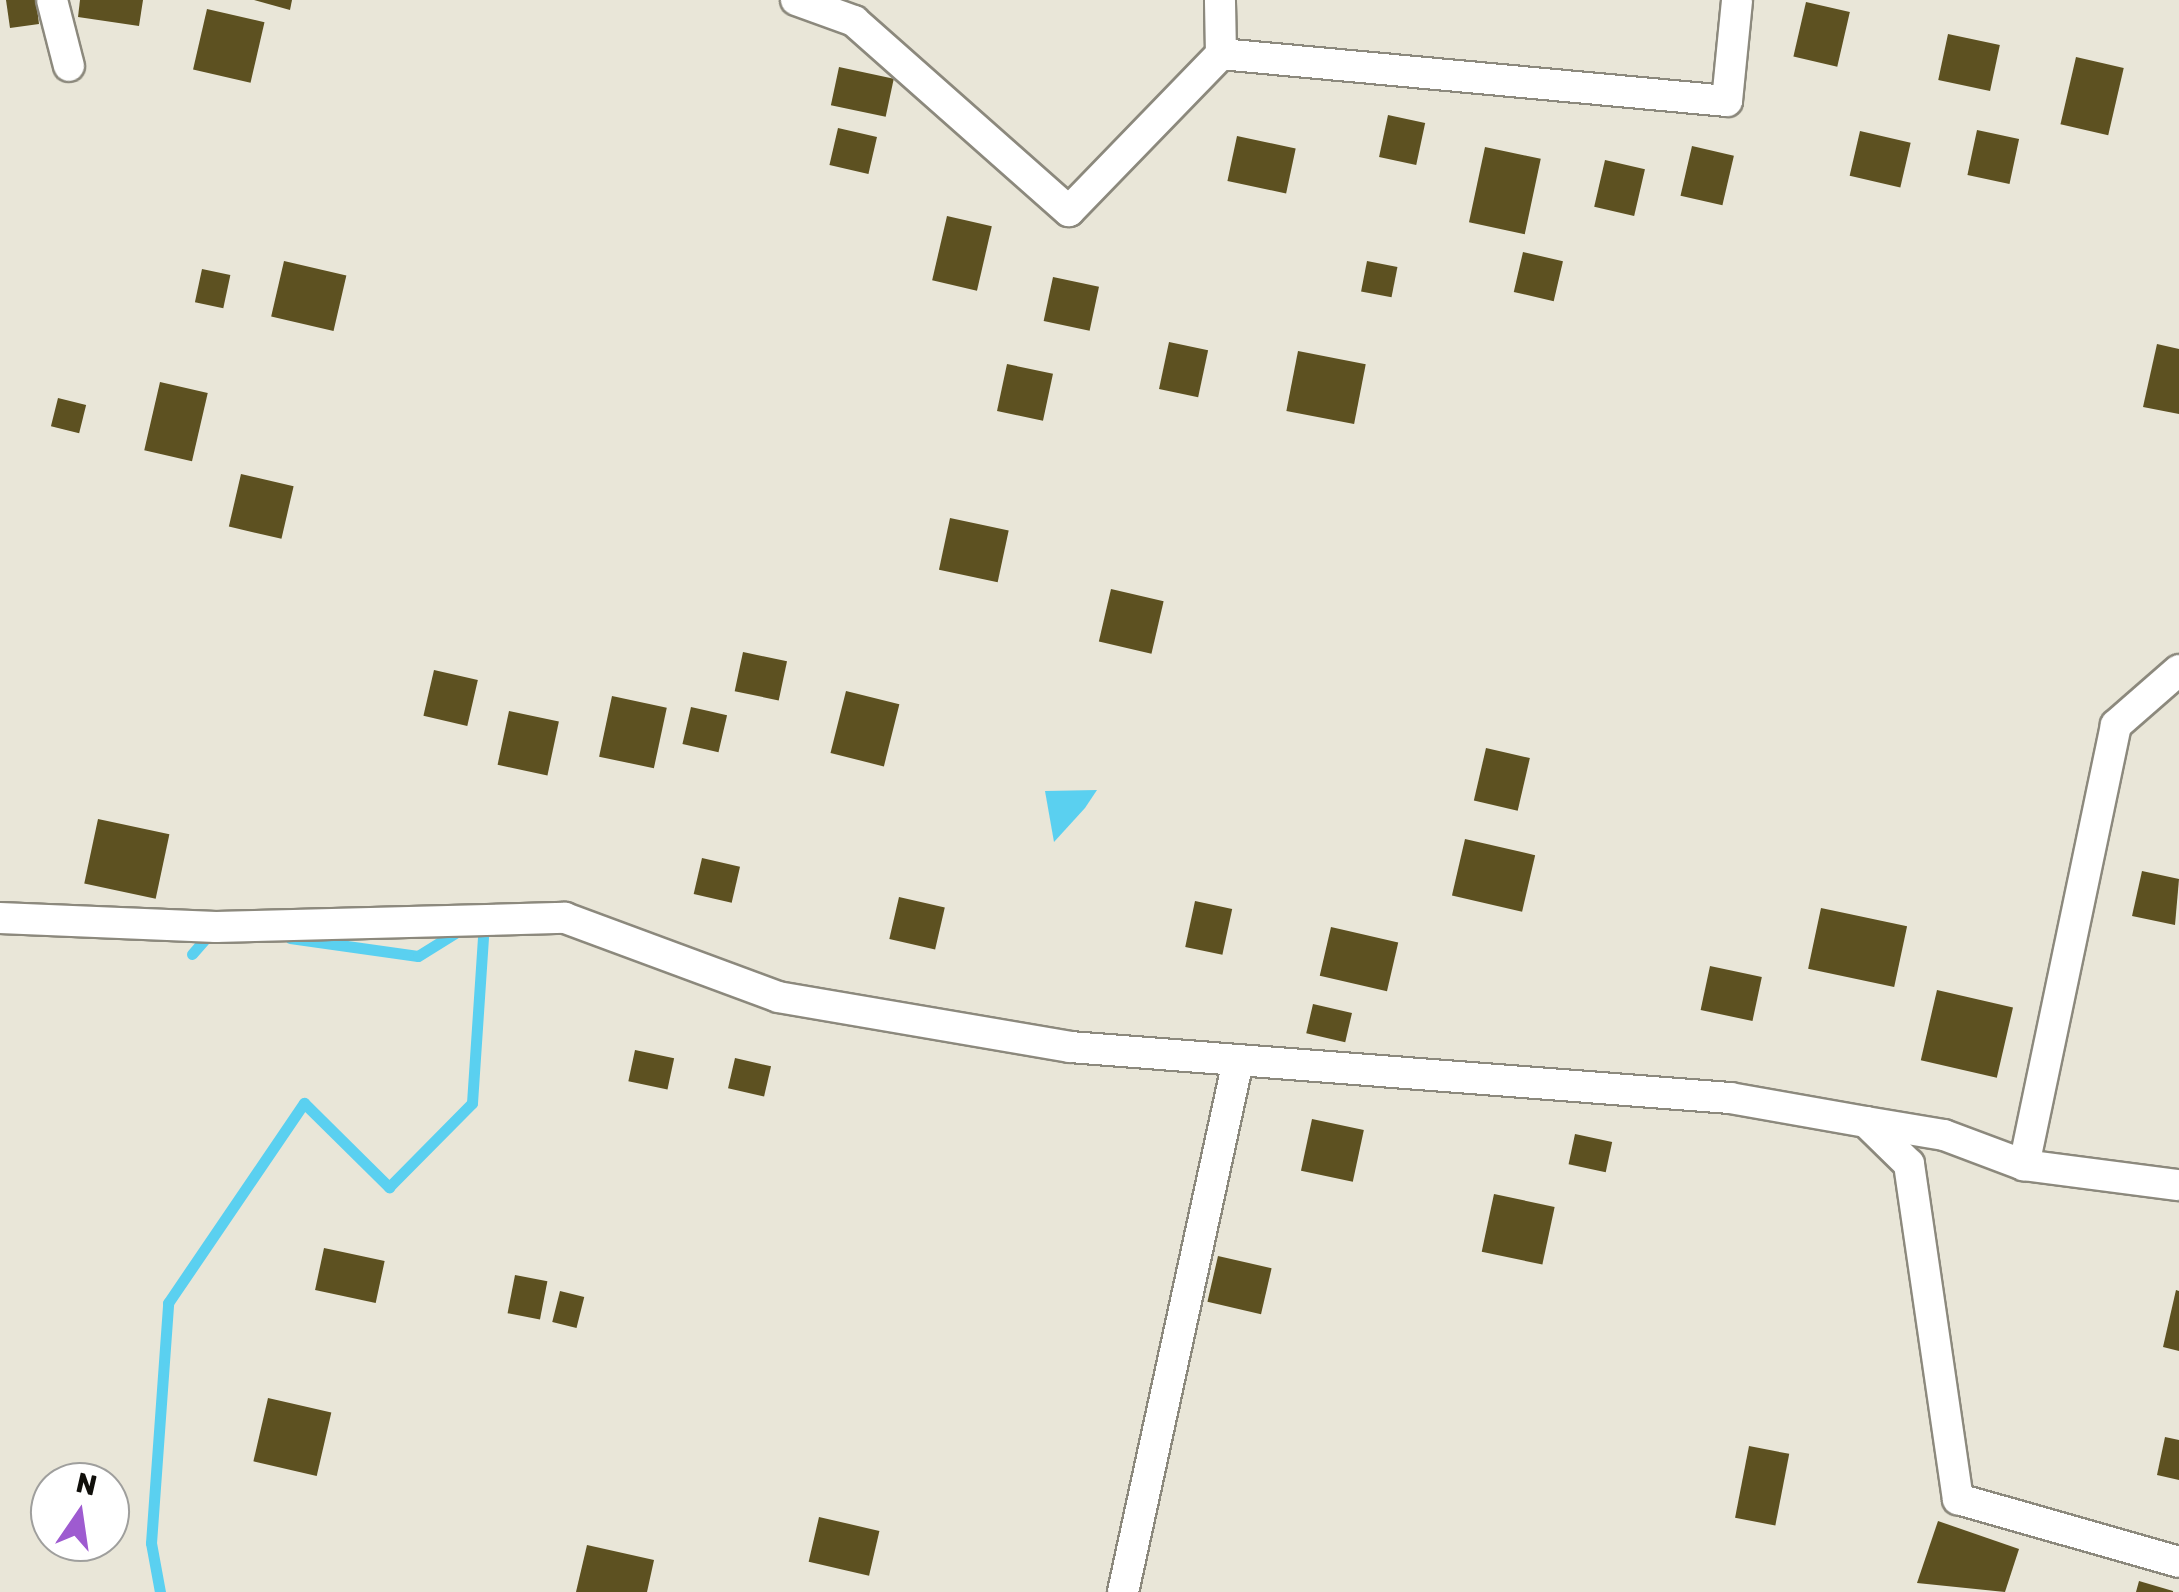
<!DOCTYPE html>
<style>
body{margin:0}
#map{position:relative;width:2179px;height:1592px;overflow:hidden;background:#e9e6d8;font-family:Rubik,sans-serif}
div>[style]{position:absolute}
.water>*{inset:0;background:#5ad0f0}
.stream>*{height:11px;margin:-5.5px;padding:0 5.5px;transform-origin:5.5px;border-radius:5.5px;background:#5ad0f0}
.building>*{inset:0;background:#5d5121;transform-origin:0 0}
.roads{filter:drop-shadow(2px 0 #8c897d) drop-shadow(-2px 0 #8c897d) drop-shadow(0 2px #8c897d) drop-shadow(0 -2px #8c897d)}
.street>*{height:30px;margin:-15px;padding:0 15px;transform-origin:15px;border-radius:15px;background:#fff}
span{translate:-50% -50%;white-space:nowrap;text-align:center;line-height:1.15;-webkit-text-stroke:10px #fff;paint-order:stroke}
.north{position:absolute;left:30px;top:1462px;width:100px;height:100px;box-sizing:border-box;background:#fff;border:2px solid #9f9f9d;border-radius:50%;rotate:13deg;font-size:28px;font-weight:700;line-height:40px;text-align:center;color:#100f0b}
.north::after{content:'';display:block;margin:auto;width:35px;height:45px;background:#9e5bd0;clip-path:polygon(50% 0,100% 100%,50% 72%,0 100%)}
</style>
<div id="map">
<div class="water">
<i style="clip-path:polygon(1097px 790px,1085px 808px,1054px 842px,1045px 791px)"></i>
</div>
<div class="stream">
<i style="left:290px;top:938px;width:129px;rotate:8deg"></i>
<i style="left:418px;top:956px;width:53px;rotate:-31.9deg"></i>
<i style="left:192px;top:954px;width:28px;rotate:-49deg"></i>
<i style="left:160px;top:1592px;width:50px;rotate:-100.4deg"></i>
<i style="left:151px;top:1543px;width:241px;rotate:-85.9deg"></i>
<i style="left:168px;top:1303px;width:242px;rotate:-55.8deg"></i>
<i style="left:304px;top:1103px;width:120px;rotate:44.7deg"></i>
<i style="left:389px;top:1187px;width:118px;rotate:-45.3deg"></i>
<i style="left:472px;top:1103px;width:180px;rotate:-86.2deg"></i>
</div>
<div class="building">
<i style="clip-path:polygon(6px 0,36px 0,39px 24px,10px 28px)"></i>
<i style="clip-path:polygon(80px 0,143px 0,139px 26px,78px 17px)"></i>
<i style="clip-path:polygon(254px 0,292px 0,290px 10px)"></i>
<i style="left:1806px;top:2px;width:45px;height:56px;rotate:13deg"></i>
<i style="left:207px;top:9px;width:59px;height:62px;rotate:13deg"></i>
<i style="left:1948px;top:34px;width:53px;height:47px;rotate:12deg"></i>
<i style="left:2076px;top:57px;width:49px;height:69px;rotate:13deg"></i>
<i style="left:839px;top:67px;width:56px;height:39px;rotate:12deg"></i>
<i style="left:1388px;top:115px;width:38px;height:43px;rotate:12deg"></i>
<i style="left:838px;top:128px;width:40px;height:38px;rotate:13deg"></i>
<i style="left:1977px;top:130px;width:43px;height:46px;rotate:12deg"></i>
<i style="left:1860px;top:131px;width:52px;height:46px;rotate:13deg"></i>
<i style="left:1237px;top:136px;width:60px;height:46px;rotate:12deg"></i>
<i style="left:1692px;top:146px;width:43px;height:51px;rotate:13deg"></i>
<i style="left:1485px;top:147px;width:57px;height:77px;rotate:12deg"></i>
<i style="left:1605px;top:160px;width:41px;height:48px;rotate:13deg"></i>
<i style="left:947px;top:216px;width:46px;height:66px;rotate:13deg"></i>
<i style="left:1523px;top:252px;width:41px;height:41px;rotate:13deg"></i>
<i style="left:284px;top:261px;width:64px;height:57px;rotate:13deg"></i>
<i style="left:1367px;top:261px;width:31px;height:31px;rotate:11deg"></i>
<i style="left:202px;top:269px;width:29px;height:34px;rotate:12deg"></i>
<i style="left:1053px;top:277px;width:47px;height:45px;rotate:12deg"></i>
<i style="left:1169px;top:342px;width:40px;height:48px;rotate:12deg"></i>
<i style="clip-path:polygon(2157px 344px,2179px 349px,2179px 414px,2143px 407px)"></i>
<i style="left:1298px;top:351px;width:69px;height:61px;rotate:11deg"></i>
<i style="left:1007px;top:364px;width:47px;height:48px;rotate:12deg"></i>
<i style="left:160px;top:382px;width:49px;height:70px;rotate:13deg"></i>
<i style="left:58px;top:398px;width:29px;height:29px;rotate:14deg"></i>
<i style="left:241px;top:474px;width:54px;height:54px;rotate:13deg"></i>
<i style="left:950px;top:518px;width:60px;height:53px;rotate:12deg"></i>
<i style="left:1111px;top:589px;width:54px;height:54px;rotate:13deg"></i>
<i style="left:743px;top:652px;width:45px;height:40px;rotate:12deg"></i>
<i style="left:434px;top:670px;width:45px;height:47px;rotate:13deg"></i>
<i style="left:846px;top:691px;width:55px;height:64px;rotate:14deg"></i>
<i style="left:612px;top:696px;width:56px;height:62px;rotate:12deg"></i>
<i style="left:691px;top:707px;width:37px;height:38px;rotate:13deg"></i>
<i style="left:509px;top:711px;width:51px;height:55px;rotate:12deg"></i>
<i style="left:1486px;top:748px;width:45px;height:54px;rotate:13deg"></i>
<i style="left:98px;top:819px;width:73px;height:66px;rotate:12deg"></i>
<i style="left:1465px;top:839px;width:72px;height:58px;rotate:13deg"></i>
<i style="left:702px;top:858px;width:39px;height:37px;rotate:13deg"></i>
<i style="clip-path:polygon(2142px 871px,2179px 879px,2175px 925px,2132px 916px)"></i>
<i style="left:899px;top:897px;width:47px;height:43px;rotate:13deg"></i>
<i style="left:1195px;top:901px;width:38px;height:47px;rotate:12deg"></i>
<i style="left:1821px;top:908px;width:88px;height:62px;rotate:12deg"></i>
<i style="left:1331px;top:927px;width:69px;height:50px;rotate:13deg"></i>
<i style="left:1710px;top:966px;width:53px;height:45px;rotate:12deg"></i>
<i style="left:1937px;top:990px;width:78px;height:72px;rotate:13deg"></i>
<i style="left:1313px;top:1004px;width:40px;height:30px;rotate:13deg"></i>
<i style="left:635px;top:1050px;width:40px;height:32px;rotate:12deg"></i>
<i style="left:735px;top:1058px;width:37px;height:31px;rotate:13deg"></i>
<i style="left:1312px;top:1119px;width:53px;height:53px;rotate:12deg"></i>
<i style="left:1575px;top:1134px;width:38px;height:31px;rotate:12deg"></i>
<i style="left:1494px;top:1194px;width:62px;height:59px;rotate:12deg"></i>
<i style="left:324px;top:1248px;width:62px;height:43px;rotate:12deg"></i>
<i style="left:1218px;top:1256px;width:55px;height:47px;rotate:13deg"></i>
<i style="left:515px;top:1275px;width:33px;height:39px;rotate:11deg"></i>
<i style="clip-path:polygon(2176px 1290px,2179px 1291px,2179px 1351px,2163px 1347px)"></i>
<i style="left:560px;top:1291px;width:25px;height:32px;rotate:14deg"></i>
<i style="left:268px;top:1398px;width:65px;height:65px;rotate:13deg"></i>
<i style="clip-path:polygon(2165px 1437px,2179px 1440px,2179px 1480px,2157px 1475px)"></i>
<i style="left:1749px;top:1446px;width:41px;height:73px;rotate:11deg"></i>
<i style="left:819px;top:1517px;width:62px;height:46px;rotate:13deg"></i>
<i style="clip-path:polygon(1938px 1521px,2019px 1549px,2005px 1592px,1917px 1583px)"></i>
<i style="clip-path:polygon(587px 1545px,654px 1560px,647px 1592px,576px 1592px)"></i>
<i style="clip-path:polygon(2139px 1581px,2173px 1591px,2173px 1592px,2136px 1592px)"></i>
</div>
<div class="roads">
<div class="street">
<i style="left:52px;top:0;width:68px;rotate:75.6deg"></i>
<i style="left:796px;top:0;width:62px;rotate:19.9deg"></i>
<i style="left:854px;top:21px;width:287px;rotate:41.5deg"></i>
<i style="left:1069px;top:211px;width:219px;rotate:-45.9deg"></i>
<i style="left:1221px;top:54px;width:54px;rotate:-91.1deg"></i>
<i style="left:1221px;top:54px;width:508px;rotate:5.31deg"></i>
<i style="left:1727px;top:101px;width:101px;rotate:-84.3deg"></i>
<i style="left:2179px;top:670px;width:84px;rotate:138.9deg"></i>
<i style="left:2116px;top:725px;width:450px;rotate:101.8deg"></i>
<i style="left:2024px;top:1165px;width:156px;rotate:7.4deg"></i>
<i style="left:0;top:918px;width:216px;rotate:2.4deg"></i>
<i style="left:216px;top:927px;width:349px;rotate:-1.5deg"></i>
<i style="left:565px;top:918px;width:227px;rotate:20.3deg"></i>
<i style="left:778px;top:997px;width:296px;rotate:9.7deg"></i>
<i style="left:1070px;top:1047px;width:662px;rotate:4.42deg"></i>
<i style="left:1730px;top:1098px;width:138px;rotate:10deg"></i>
<i style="left:1866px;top:1122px;width:60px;rotate:44.3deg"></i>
<i style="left:1909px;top:1164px;width:339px;rotate:81.7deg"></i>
<i style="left:1958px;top:1499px;width:230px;rotate:15.9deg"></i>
<i style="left:1866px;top:1122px;width:79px;rotate:9.5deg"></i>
<i style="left:1944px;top:1135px;width:85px;rotate:20.6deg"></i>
<i style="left:1123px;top:1592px;width:543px;rotate:-77.78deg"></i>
</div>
</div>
<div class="north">N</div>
</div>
